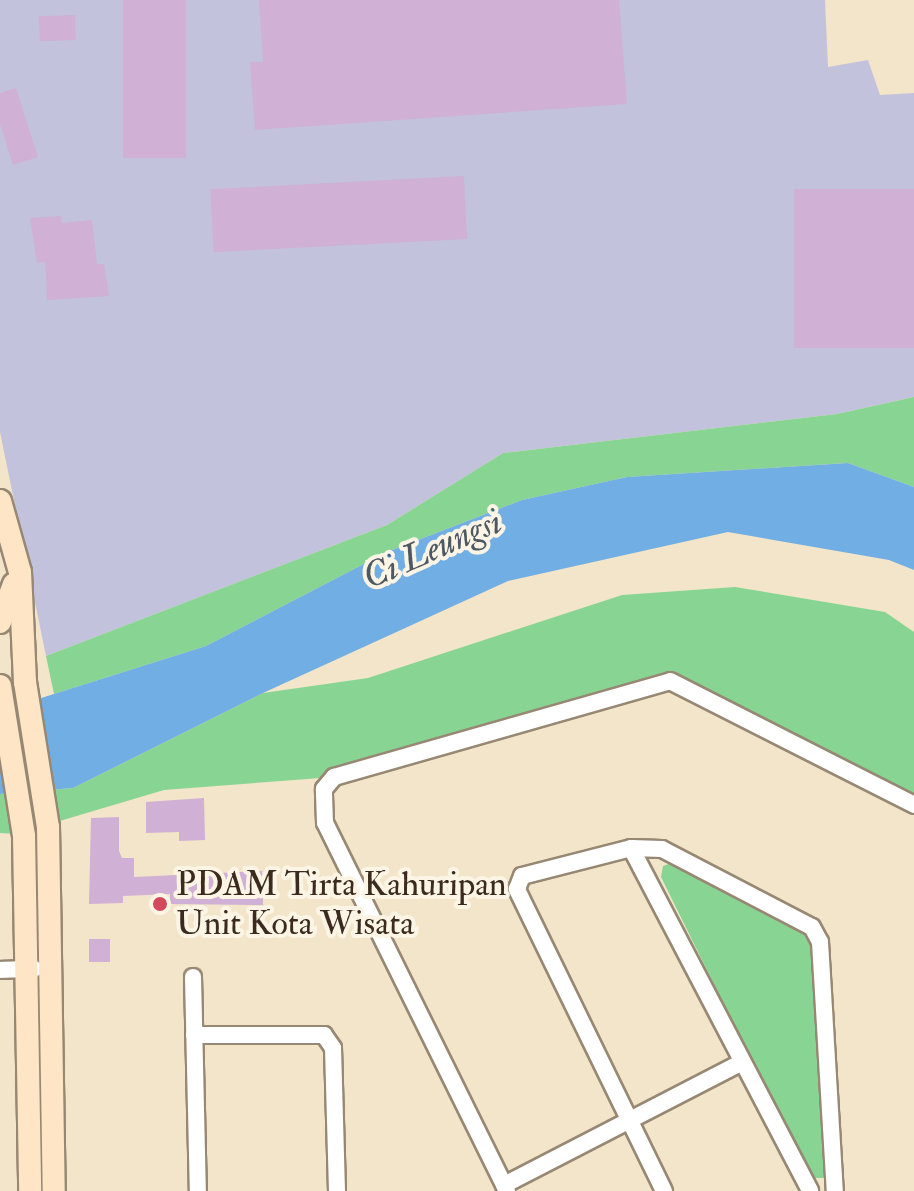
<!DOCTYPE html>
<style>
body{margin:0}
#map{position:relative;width:914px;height:1191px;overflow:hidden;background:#f3e5c9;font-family:"IM FELL Double Pica",serif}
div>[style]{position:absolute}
.industrial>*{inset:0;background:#c2c2dc}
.green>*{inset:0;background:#88d593}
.water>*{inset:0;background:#71aee4}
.building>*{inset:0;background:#d0b0d5;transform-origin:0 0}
.roads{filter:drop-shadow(2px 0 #978874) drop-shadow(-2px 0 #978874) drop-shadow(0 2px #978874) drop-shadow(0 -2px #978874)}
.street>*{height:16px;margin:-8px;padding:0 8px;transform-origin:8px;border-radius:8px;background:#fff}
.secondary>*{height:22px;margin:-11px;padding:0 11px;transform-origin:11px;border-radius:11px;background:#fee5c5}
.dots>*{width:22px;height:22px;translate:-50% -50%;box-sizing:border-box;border:4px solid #fcf5e5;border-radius:50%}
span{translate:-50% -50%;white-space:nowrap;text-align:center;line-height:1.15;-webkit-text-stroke:8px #fcf5e5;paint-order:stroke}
.poi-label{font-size:34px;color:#3b2a1e}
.left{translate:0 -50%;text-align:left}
.water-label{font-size:36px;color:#4e5863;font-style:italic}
</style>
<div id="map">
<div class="industrial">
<i style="clip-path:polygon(0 0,825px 0,828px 67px,868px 60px,880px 95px,914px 93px,914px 397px,837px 414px,503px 453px,387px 525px,46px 656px,0 432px)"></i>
</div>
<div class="green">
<i style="clip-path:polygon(914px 397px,914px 487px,848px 463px,627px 477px,522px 500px,387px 552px,206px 646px,54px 694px,46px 656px,387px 525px,503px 453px,837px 414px)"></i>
<i style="clip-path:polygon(735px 587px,885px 612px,914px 632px,914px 805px,670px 682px,334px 777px,164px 790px,16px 834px,0 833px,0 794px,73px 788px,263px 693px,368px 678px,622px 595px)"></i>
<i style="clip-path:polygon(674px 862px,805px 928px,813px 938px,829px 1178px,813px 1178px,806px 1171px,661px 877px,663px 866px)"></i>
</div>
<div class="water">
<i style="clip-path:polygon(848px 463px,914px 487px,914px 570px,889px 560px,728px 532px,508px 581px,263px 693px,73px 788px,0 794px,0 711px,206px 646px,387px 552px,522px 500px,627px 477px)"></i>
</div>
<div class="building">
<i style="left:123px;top:0;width:63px;height:158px"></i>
<i style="clip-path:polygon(259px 0,619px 0,627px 104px,255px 130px,250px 62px,263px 62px)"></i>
<i style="left:75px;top:15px;width:25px;height:36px;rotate:88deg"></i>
<i style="clip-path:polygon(16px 88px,38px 157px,13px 165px,0 124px,0 93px)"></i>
<i style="left:464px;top:176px;width:63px;height:254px;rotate:87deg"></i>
<i style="left:914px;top:189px;width:159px;height:120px;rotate:90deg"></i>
<i style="clip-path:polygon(61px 216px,62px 223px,92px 220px,97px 264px,104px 264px,109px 296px,47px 300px,45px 262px,37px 263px,30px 218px)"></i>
<i style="clip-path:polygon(204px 798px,205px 840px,179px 841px,179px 832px,146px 833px,146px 802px)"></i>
<i style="clip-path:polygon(119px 817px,119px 851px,122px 858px,134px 858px,134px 877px,262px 871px,263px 905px,170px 904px,170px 894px,123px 896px,123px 903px,89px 904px,91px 818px)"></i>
<i style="left:89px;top:939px;width:21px;height:23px"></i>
</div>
<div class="roads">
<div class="street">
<i style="left:631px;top:848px;width:387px;rotate:62.4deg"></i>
<i style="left:0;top:970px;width:34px;rotate:-2deg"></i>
<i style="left:193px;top:977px;width:214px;rotate:88.7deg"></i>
<i style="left:194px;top:1035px;width:130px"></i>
<i style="left:324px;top:1035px;width:16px;rotate:55deg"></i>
<i style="left:333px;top:1048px;width:143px;rotate:88.4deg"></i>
<i style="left:504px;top:1185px;width:268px;rotate:-27.3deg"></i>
<i style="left:507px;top:1191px;width:411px;rotate:-116.3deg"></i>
<i style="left:325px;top:823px;width:34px;rotate:-92deg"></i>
<i style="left:324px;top:789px;width:16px;rotate:-50deg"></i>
<i style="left:334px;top:777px;width:349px;rotate:-15.9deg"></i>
<i style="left:670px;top:681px;width:274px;rotate:26.9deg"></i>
<i style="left:664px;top:1191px;width:336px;rotate:-116deg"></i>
<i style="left:517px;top:889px;width:14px;rotate:-69deg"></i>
<i style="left:522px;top:876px;width:113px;rotate:-14.4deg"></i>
<i style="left:631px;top:848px;width:31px;rotate:2deg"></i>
<i style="left:662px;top:849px;width:169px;rotate:27.5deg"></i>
<i style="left:812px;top:927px;width:17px;rotate:62deg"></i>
<i style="left:820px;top:942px;width:249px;rotate:86.6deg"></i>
</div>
<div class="secondary">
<i style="left:0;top:501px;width:74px;rotate:74.3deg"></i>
<i style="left:20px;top:572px;width:110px;rotate:87.4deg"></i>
<i style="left:25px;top:682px;width:147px;rotate:81deg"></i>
<i style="left:48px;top:827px;width:364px;rotate:89.1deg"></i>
<i style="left:0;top:622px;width:40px;rotate:-69.8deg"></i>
<i style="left:0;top:686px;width:152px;rotate:80.9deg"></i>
<i style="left:24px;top:836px;width:355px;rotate:89deg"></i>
</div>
</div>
<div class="dots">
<i style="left:160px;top:904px;background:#d1495b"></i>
</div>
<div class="poi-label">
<span class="left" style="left:176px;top:904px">PDAM Tirta Kahuripan<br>Unit Kota Wisata</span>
</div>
<div class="water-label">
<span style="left:432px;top:549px;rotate:-24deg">Ci Leungsi</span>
</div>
</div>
